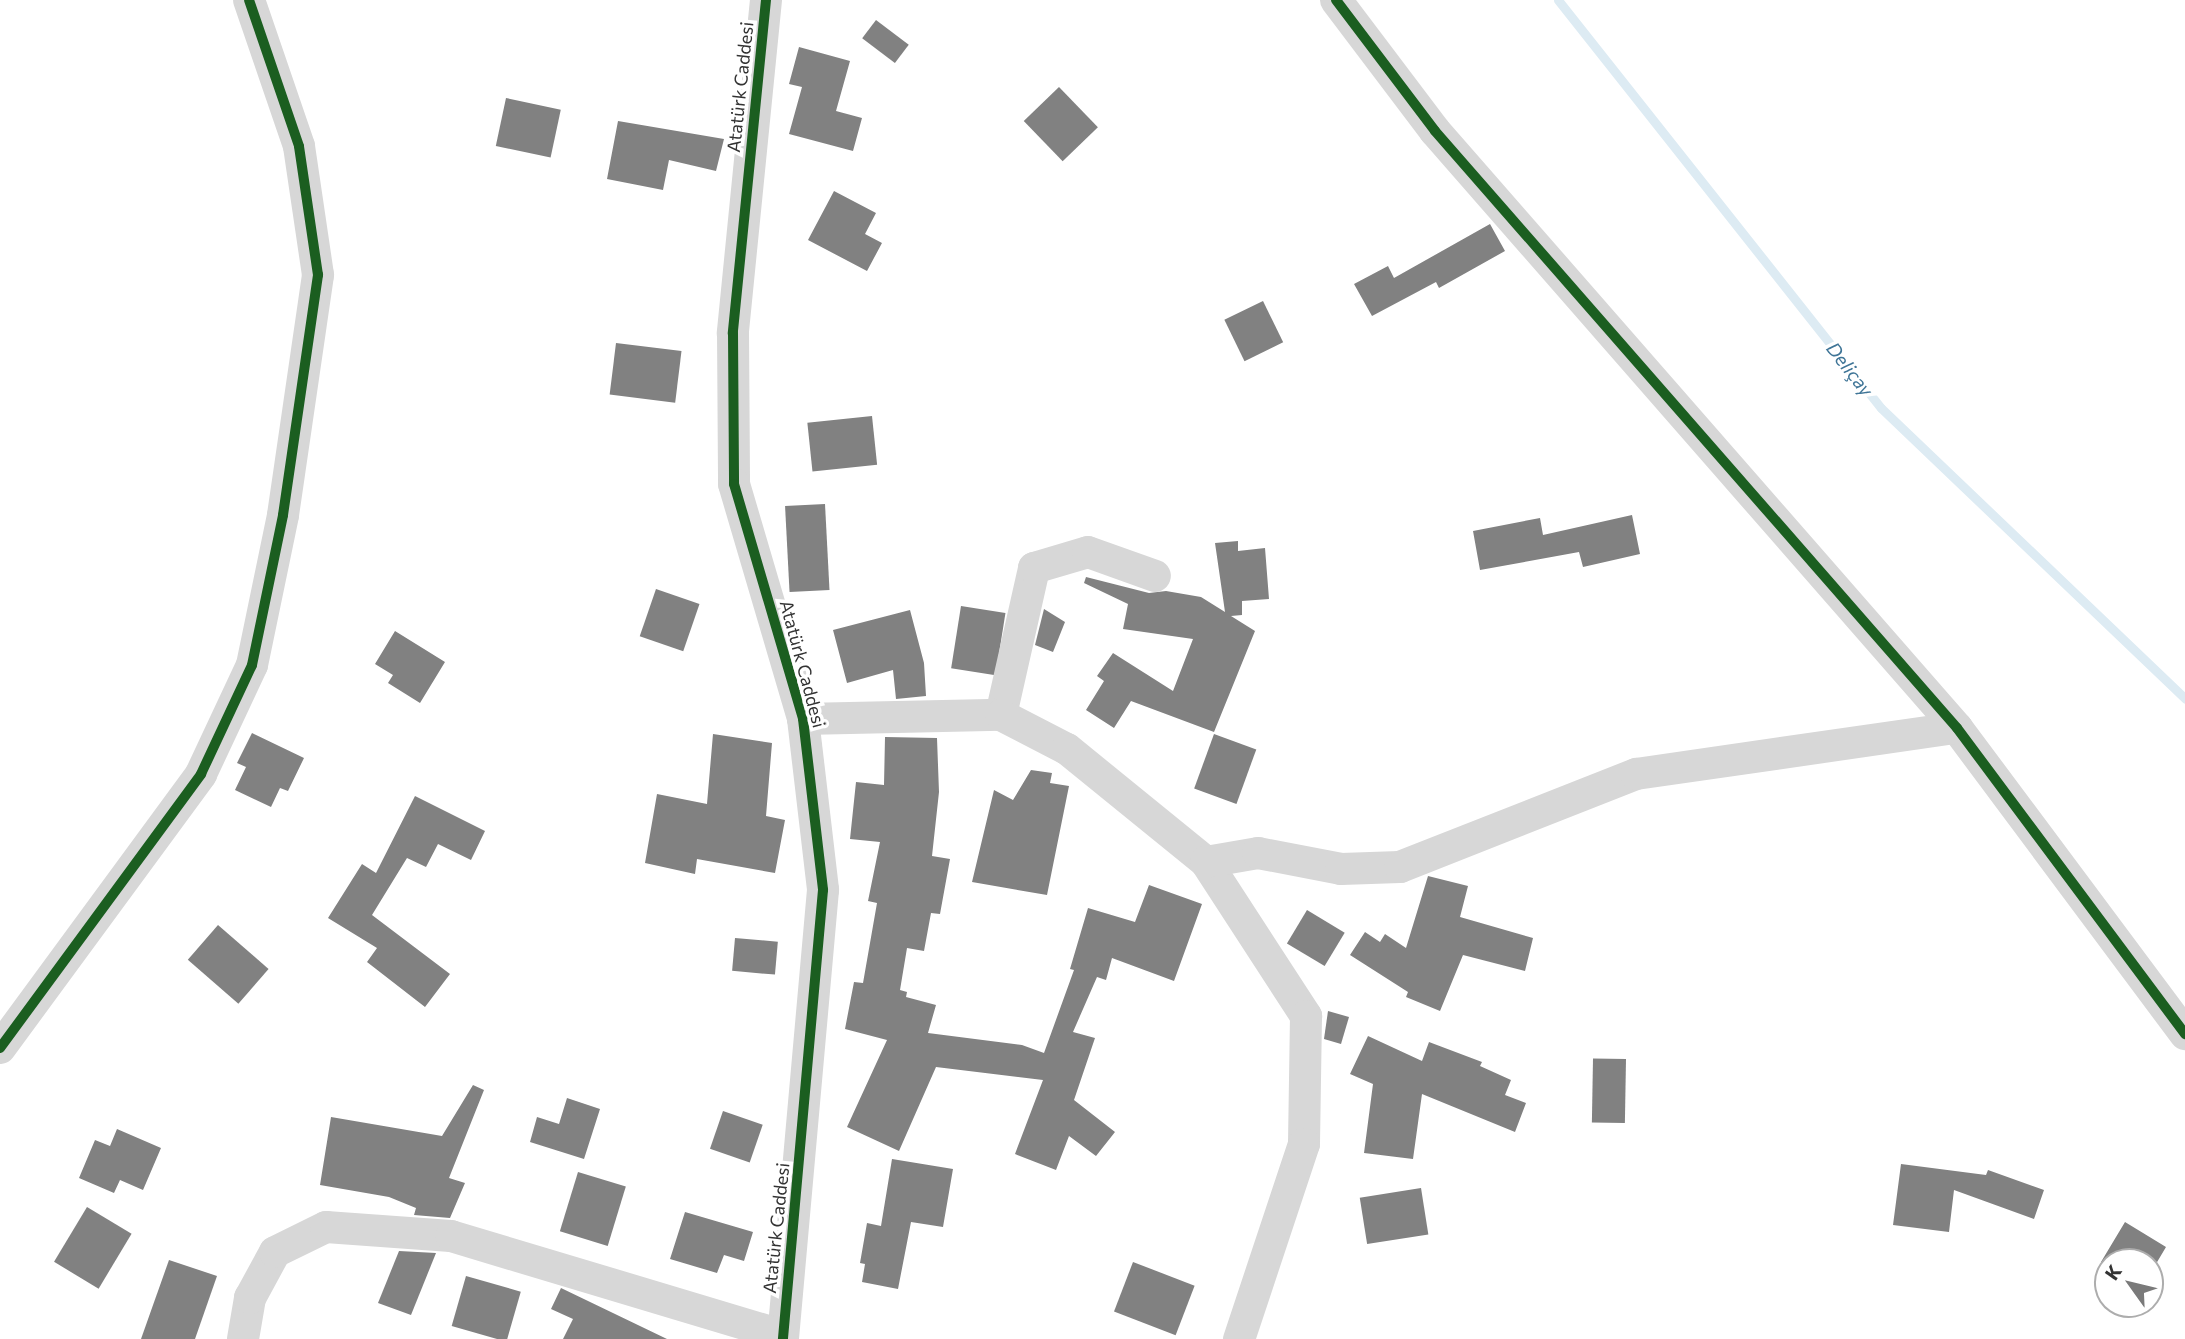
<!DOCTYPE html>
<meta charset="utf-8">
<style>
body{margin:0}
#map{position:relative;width:2185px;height:1339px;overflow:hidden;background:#fff;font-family:Commissioner,sans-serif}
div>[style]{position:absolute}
.stream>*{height:9px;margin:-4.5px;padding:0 4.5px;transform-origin:4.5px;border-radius:4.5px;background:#ddebf3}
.building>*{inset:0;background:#818181;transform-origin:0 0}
.minor>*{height:32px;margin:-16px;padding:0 16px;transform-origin:16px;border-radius:16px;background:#d7d7d7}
.cycleway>*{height:10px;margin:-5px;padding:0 5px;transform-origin:5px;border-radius:5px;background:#1b5e20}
span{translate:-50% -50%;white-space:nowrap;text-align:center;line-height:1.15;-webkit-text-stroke:7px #fff;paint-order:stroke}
.street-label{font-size:18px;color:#333}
.water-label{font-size:19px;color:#3f7597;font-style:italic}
.north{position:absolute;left:2094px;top:1248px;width:70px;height:70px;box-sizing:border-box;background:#fff;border:2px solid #adadad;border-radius:50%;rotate:304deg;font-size:19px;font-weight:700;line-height:28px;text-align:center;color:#333}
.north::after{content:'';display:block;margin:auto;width:24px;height:32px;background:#7a7a7a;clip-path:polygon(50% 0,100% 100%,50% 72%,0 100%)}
</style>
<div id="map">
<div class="stream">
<i style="left:1558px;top:0;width:520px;rotate:51.63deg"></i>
<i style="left:1881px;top:408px;width:421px;rotate:43.7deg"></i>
</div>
<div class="building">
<i style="left:876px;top:20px;width:41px;height:23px;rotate:37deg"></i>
<i style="clip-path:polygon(799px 47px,850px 61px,836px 111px,862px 118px,853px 151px,789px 134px,802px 87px,789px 84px)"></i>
<i style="left:1059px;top:87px;width:56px;height:49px;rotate:46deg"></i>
<i style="left:506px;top:98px;width:56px;height:49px;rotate:12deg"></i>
<i style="clip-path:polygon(618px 121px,724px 139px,716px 171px,669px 160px,663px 190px,607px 179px)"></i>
<i style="clip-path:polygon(834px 191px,876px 213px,865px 234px,882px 243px,867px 271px,808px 240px)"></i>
<i style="clip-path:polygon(1490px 224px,1505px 251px,1439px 288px,1436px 282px,1372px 316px,1354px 284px,1388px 266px,1394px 278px)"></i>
<i style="left:1263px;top:301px;width:46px;height:43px;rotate:64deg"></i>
<i style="left:616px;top:343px;width:66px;height:52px;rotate:7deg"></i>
<i style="left:872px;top:416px;width:49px;height:65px;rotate:84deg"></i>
<i style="left:825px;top:504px;width:86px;height:40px;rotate:87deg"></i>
<i style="clip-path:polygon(1632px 515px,1640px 554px,1583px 567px,1579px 552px,1480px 570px,1473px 531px,1540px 518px,1543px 535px)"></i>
<i style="clip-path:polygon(1238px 541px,1238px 551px,1265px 548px,1269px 599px,1242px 601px,1242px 615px,1231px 616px,1255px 631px,1214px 732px,1131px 701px,1114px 728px,1086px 710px,1104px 681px,1097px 676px,1113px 653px,1173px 691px,1193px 639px,1123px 629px,1128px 604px,1084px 583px,1086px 577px,1149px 593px,1166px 591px,1201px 597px,1225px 612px,1215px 543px)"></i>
<i style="left:656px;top:589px;width:46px;height:50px;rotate:19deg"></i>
<i style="left:961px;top:606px;width:45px;height:63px;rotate:9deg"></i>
<i style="clip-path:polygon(1044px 609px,1065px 622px,1053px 652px,1035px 645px)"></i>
<i style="clip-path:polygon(910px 610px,924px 663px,926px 696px,896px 699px,893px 670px,847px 683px,833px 630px)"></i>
<i style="clip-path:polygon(395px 631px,445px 662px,420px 703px,388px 683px,393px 675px,375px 664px)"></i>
<i style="clip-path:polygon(252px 733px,304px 758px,288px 791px,280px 788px,271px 807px,235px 790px,246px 767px,237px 763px)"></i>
<i style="clip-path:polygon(713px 734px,772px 743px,766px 816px,785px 820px,775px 873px,697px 859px,695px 874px,645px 863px,657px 794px,707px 804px)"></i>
<i style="left:1214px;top:734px;width:45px;height:58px;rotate:20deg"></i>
<i style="clip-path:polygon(885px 737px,937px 738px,939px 792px,932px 856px,950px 859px,940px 914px,931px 913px,924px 951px,907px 948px,900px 990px,907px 992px,906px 997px,936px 1005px,928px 1033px,1022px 1045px,1044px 1053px,1074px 970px,1070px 969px,1088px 908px,1135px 922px,1149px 885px,1202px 904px,1174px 981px,1112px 958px,1106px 980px,1097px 977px,1073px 1032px,1095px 1038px,1074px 1100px,1115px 1132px,1096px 1156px,1069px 1136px,1056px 1170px,1015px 1154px,1043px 1080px,936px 1067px,899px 1151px,847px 1127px,887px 1040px,845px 1029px,854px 982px,863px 983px,877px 903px,868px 901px,880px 842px,850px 839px,856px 782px,884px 785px)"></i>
<i style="clip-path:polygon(1031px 770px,1052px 773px,1050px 783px,1069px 786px,1047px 895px,972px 882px,994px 790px,1013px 800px)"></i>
<i style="clip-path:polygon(415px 796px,485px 831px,471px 860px,438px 844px,426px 867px,407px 858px,372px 915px,450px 974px,425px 1007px,367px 962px,377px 948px,328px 918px,362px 864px,376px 873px)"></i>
<i style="clip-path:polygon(1428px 876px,1468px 886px,1460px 917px,1533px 938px,1525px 971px,1463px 955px,1440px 1011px,1406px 997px,1408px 992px,1350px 955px,1365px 932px,1380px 942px,1385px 934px,1406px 948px)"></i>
<i style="left:1307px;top:910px;width:44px;height:39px;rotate:31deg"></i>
<i style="left:218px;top:925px;width:67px;height:46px;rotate:41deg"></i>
<i style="left:735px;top:938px;width:43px;height:33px;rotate:5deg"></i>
<i style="clip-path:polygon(1328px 1011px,1349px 1017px,1341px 1044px,1324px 1039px)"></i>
<i style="clip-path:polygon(1368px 1036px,1422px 1061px,1429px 1042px,1482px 1062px,1480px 1066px,1511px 1080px,1505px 1095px,1526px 1103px,1515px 1132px,1422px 1094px,1413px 1159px,1364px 1153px,1373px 1084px,1350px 1074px)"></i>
<i style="left:1626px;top:1059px;width:64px;height:33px;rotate:91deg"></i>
<i style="clip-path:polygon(473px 1085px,484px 1090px,449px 1178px,465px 1183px,450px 1218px,414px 1215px,416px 1208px,389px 1197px,320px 1185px,331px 1117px,442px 1136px)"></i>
<i style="clip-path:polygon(567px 1098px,600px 1109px,584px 1159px,530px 1142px,537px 1117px,559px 1124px)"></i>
<i style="left:723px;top:1111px;width:42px;height:40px;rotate:19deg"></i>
<i style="clip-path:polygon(117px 1129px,161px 1148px,143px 1190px,120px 1180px,114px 1193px,79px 1178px,95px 1140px,110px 1146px)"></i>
<i style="clip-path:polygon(892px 1159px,953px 1169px,943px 1227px,911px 1222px,898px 1289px,862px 1282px,865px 1264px,860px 1263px,867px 1223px,881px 1226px)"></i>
<i style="clip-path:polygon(1901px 1164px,1986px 1175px,1988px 1170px,2044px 1190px,2034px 1219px,1954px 1190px,1949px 1232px,1893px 1225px)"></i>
<i style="left:578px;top:1172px;width:50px;height:62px;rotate:17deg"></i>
<i style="left:1421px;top:1188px;width:47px;height:62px;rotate:81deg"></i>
<i style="left:87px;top:1207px;width:52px;height:64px;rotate:31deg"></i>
<i style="clip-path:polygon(685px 1212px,753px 1232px,744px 1261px,724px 1255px,717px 1273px,670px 1259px)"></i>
<i style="clip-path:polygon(2125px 1222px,2166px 1247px,2150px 1274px,2150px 1262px,2108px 1262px,2108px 1266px,2101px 1262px)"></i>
<i style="clip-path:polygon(399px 1251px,436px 1253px,411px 1315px,378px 1303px)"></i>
<i style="clip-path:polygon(169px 1260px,217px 1276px,195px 1339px,141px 1339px)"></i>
<i style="left:1133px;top:1262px;width:66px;height:53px;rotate:21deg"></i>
<i style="left:466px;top:1276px;width:57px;height:52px;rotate:16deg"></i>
<i style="clip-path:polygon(561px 1288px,667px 1339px,563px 1339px,573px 1319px,551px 1309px)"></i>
</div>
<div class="minor">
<i style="left:766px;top:0;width:335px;rotate:95.7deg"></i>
<i style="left:733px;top:333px;width:151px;rotate:89.6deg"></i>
<i style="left:734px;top:484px;width:245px;rotate:73.6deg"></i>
<i style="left:803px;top:719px;width:172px;rotate:83.3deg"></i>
<i style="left:823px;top:890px;width:451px;rotate:95.1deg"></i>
<i style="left:1336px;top:0;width:164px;rotate:52.9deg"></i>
<i style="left:1435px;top:131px;width:793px;rotate:48.83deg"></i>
<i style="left:1957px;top:728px;width:382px;rotate:53.3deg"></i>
<i style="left:1001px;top:715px;width:151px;rotate:-77.3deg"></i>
<i style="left:1034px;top:568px;width:56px;rotate:-16.5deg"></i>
<i style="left:1088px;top:552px;width:71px;rotate:19.7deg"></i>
<i style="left:803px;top:719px;width:198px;rotate:-1.2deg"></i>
<i style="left:1001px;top:715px;width:74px;rotate:27.3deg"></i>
<i style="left:1067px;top:749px;width:179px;rotate:39.1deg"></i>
<i style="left:1206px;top:862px;width:184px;rotate:57deg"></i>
<i style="left:1306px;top:1016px;width:128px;rotate:90.9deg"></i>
<i style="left:1304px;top:1144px;width:206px;rotate:108.4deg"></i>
<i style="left:1206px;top:862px;width:53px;rotate:-9.8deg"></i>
<i style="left:1258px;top:853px;width:85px;rotate:10.9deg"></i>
<i style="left:1341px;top:869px;width:59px;rotate:-1.9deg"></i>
<i style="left:1400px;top:867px;width:254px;rotate:-21.5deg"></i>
<i style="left:1636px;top:774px;width:324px;rotate:-8.2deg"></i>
<i style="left:0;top:1048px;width:340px;rotate:-53.7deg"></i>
<i style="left:201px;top:774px;width:120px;rotate:-64.9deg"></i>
<i style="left:252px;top:665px;width:153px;rotate:-78.3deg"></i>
<i style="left:283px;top:515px;width:243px;rotate:-81.7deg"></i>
<i style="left:318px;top:275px;width:130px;rotate:-98.4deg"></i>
<i style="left:299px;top:146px;width:154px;rotate:-108.9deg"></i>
<i style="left:243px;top:1339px;width:42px;rotate:-80.3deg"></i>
<i style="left:250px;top:1298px;width:52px;rotate:-61.5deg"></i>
<i style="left:275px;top:1252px;width:57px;rotate:-26.1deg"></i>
<i style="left:326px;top:1227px;width:125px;rotate:4.1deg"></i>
<i style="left:451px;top:1236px;width:345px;rotate:16.7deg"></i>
</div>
<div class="cycleway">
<i style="left:766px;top:0;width:335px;rotate:95.7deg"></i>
<i style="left:733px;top:333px;width:151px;rotate:89.6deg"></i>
<i style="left:734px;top:484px;width:245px;rotate:73.6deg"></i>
<i style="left:803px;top:719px;width:172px;rotate:83.3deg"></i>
<i style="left:823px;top:890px;width:451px;rotate:95.1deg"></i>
<i style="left:1336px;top:0;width:164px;rotate:52.9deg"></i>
<i style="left:1435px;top:131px;width:793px;rotate:48.83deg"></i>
<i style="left:1957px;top:728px;width:382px;rotate:53.3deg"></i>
<i style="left:0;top:1048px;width:340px;rotate:-53.7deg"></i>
<i style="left:201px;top:774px;width:120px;rotate:-64.9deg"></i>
<i style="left:252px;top:665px;width:153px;rotate:-78.3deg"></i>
<i style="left:283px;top:515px;width:243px;rotate:-81.7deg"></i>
<i style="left:318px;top:275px;width:130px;rotate:-98.4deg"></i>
<i style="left:299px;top:146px;width:154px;rotate:-108.9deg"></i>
</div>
<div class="street-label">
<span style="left:740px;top:87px;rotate:-84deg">Atatürk Caddesi</span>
<span style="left:803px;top:664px;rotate:75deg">Atatürk Caddesi</span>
<span style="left:776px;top:1228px;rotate:-84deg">Atatürk Caddesi</span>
</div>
<div class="water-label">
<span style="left:1850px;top:369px;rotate:52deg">Deliçay</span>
</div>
<div class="north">K</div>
</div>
